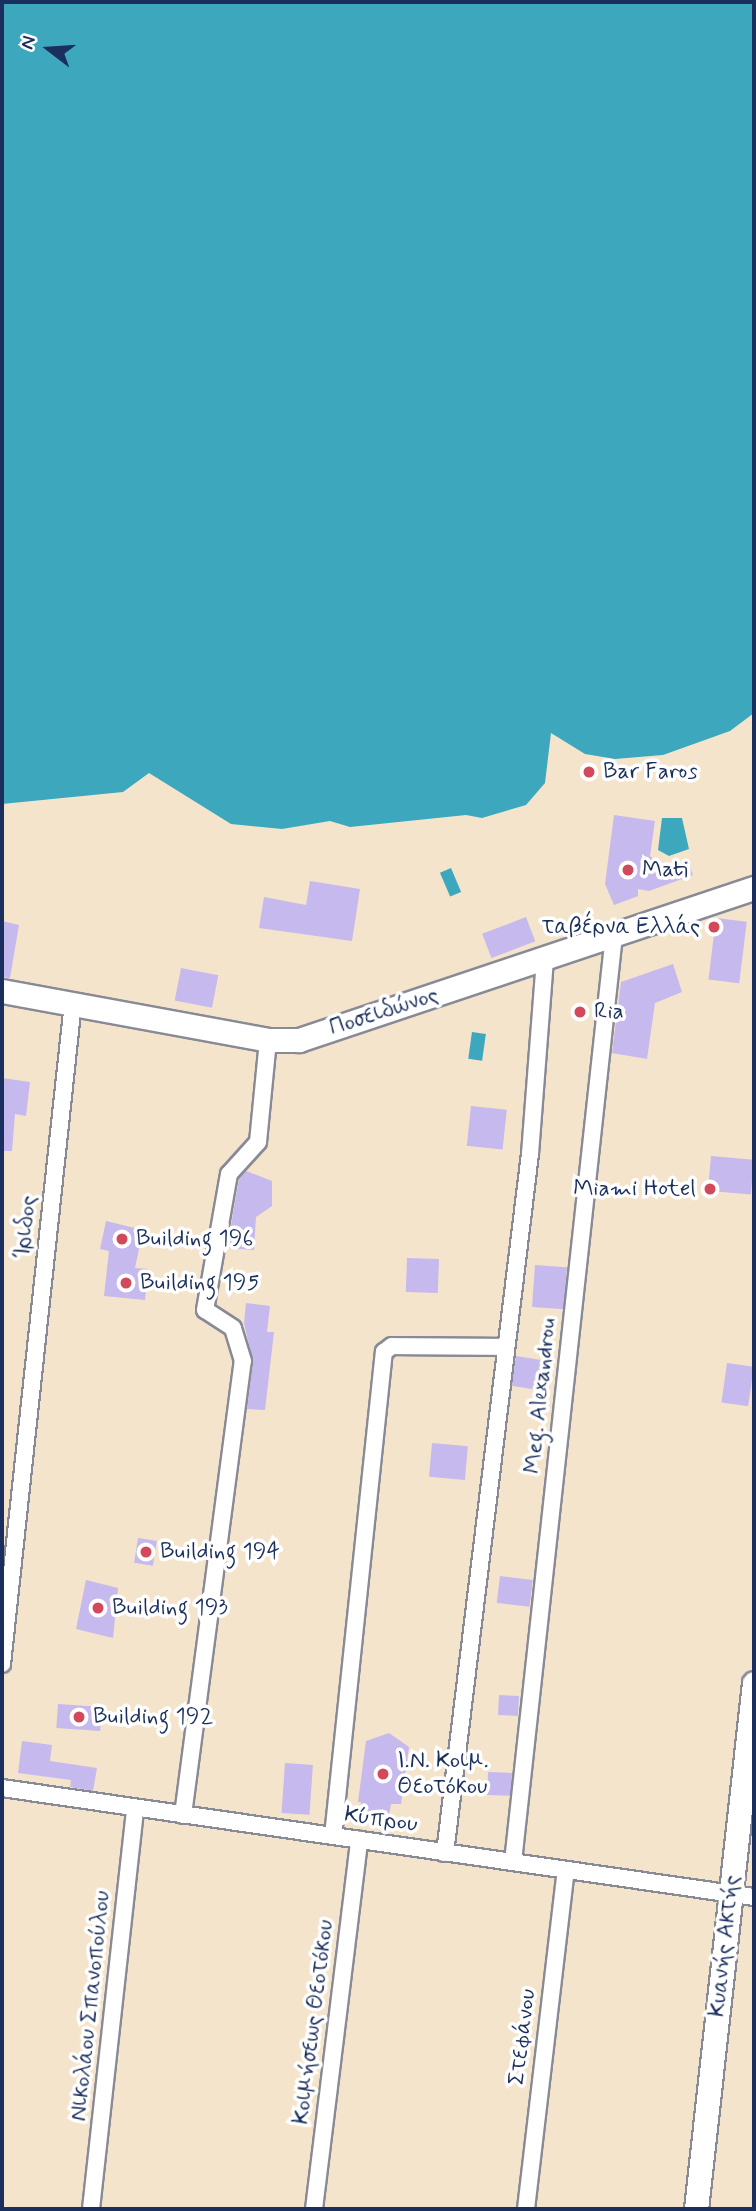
<!DOCTYPE html>
<meta charset="utf-8">
<style>
body{margin:0}
#map{position:relative;width:756px;height:2211px;overflow:hidden;background:#f5e4cc;font-family:Mynerve,sans-serif}
div>[style]{position:absolute}
.water>*{inset:0;background:#3da8bd;transform-origin:0 0}
.building>*{inset:0;background:#c6b9ed;transform-origin:0 0}
.roads{filter:drop-shadow(2px 0 #888a95) drop-shadow(-2px 0 #888a95) drop-shadow(0 2px #888a95) drop-shadow(0 -2px #888a95)}
.street>*{height:16px;margin:-8px;padding:0 8px;transform-origin:8px;border-radius:8px;background:#fff}
.secondary>*{height:23px;margin:-11.5px;padding:0 11.5px;transform-origin:11.5px;border-radius:11.5px;background:#fff}
.dots>*{width:19px;height:19px;translate:-50% -50%;box-sizing:border-box;border:4px solid #fff;border-radius:50%}
span{translate:-50% -50%;white-space:nowrap;text-align:center;line-height:1.15;-webkit-text-stroke:7px #fff;paint-order:stroke}
.poi-label{font-size:23px;color:#1b2f5e}
.left{translate:0 -50%;text-align:left}
.right{translate:-100% -50%;text-align:right}
.street-label{font-size:23px;color:#1b2f5e}
.frame{position:absolute;inset:0;border:4px solid #1b2f5e;pointer-events:none}
.north{position:absolute;left:14px;top:14px;width:70px;height:70px;-webkit-text-stroke:5px #fff;paint-order:stroke;rotate:287deg;font-size:19px;font-weight:700;line-height:28px;text-align:center;color:#1b2f5e}
.north::after{content:'';display:block;margin:auto;width:24px;height:32px;background:#1b2f5e;clip-path:polygon(50% 0,100% 100%,50% 72%,0 100%)}
</style>
<div id="map">
<div class="water">
<i style="clip-path:polygon(2px 2px,754px 2px,754px 713px,730px 731px,663px 755px,615px 759px,585px 754px,551px 733px,545px 783px,526px 805px,482px 818px,466px 815px,350px 827px,330px 821px,282px 829px,231px 824px,149px 773px,123px 792px,2px 804px)"></i>
<i style="clip-path:polygon(662px 818px,682px 818px,689px 849px,669px 856px,658px 850px)"></i>
<i style="left:451px;top:868px;width:26px;height:12px;rotate:67deg"></i>
<i style="left:472px;top:1032px;width:14px;height:27px;rotate:8deg"></i>
</div>
<div class="building">
<i style="clip-path:polygon(614px 815px,655px 821px,650px 856px,664px 867px,688px 861px,693px 875px,649px 891px,638px 889px,638px 896px,614px 905px,605px 884px)"></i>
<i style="clip-path:polygon(310px 881px,360px 889px,352px 941px,259px 928px,264px 897px,306px 905px)"></i>
<i style="left:526px;top:917px;width:26px;height:47px;rotate:69deg"></i>
<i style="left:716px;top:918px;width:31px;height:62px;rotate:7deg"></i>
<i style="clip-path:polygon(2px 921px,19px 925px,10px 978px,2px 977px)"></i>
<i style="clip-path:polygon(673px 964px,682px 992px,655px 1003px,647px 1059px,612px 1053px,621px 982px)"></i>
<i style="left:181px;top:968px;width:38px;height:33px;rotate:11deg"></i>
<i style="clip-path:polygon(2px 1078px,30px 1082px,26px 1116px,15px 1114px,12px 1151px,2px 1151px)"></i>
<i style="left:471px;top:1106px;width:36px;height:40px;rotate:6deg"></i>
<i style="left:711px;top:1156px;width:43px;height:35px;rotate:5deg"></i>
<i style="clip-path:polygon(246px 1171px,272px 1181px,272px 1206px,256px 1217px,254px 1250px,227px 1248px,239px 1179px)"></i>
<i style="clip-path:polygon(106px 1221px,143px 1230px,135px 1268px,148px 1269px,145px 1300px,104px 1296px,109px 1251px,100px 1249px)"></i>
<i style="left:407px;top:1258px;width:32px;height:34px;rotate:2deg"></i>
<i style="left:535px;top:1265px;width:32px;height:42px;rotate:4deg"></i>
<i style="clip-path:polygon(246px 1303px,270px 1306px,267px 1332px,274px 1332px,265px 1410px,247px 1409px,253px 1362px,244px 1323px)"></i>
<i style="left:516px;top:1356px;width:37px;height:30px;rotate:9deg"></i>
<i style="left:727px;top:1363px;width:27px;height:40px;rotate:8deg"></i>
<i style="left:432px;top:1443px;width:36px;height:34px;rotate:5deg"></i>
<i style="left:138px;top:1538px;width:19px;height:25px;rotate:9deg"></i>
<i style="left:500px;top:1576px;width:33px;height:27px;rotate:7deg"></i>
<i style="clip-path:polygon(86px 1580px,118px 1588px,113px 1638px,76px 1629px)"></i>
<i style="left:519px;top:1696px;width:20px;height:20px;rotate:93deg"></i>
<i style="left:58px;top:1704px;width:44px;height:24px;rotate:4deg"></i>
<i style="clip-path:polygon(389px 1733px,409px 1747px,401px 1804px,391px 1804px,388px 1821px,369px 1819px,369px 1815px,360px 1813px,361px 1802px,358px 1802px,366px 1741px)"></i>
<i style="clip-path:polygon(22px 1741px,52px 1745px,50px 1761px,97px 1768px,93px 1791px,70px 1787px,71px 1780px,18px 1773px)"></i>
<i style="left:285px;top:1763px;width:28px;height:50px;rotate:4deg"></i>
<i style="left:488px;top:1772px;width:24px;height:23px;rotate:2deg"></i>
</div>
<div class="roads">
<div class="street">
<i style="left:2px;top:1664px;width:665px;rotate:-83.87deg"></i>
<i style="left:2px;top:1788px;width:760px;rotate:8.25deg"></i>
<i style="left:183px;top:1815px;width:458px;rotate:-82.5deg"></i>
<i style="left:243px;top:1361px;width:34px;rotate:-107deg"></i>
<i style="left:233px;top:1328px;width:33px;rotate:-147deg"></i>
<i style="left:205px;top:1310px;width:138px;rotate:-80deg"></i>
<i style="left:229px;top:1174px;width:43px;rotate:-47.8deg"></i>
<i style="left:258px;top:1142px;width:102px;rotate:-84.4deg"></i>
<i style="left:333px;top:1836px;width:487px;rotate:-84deg"></i>
<i style="left:384px;top:1352px;width:10px;rotate:-37deg"></i>
<i style="left:392px;top:1346px;width:114px;rotate:0.5deg"></i>
<i style="left:445px;top:1853px;width:704px;rotate:-83.07deg"></i>
<i style="left:530px;top:1154px;width:197px;rotate:-85.6deg"></i>
<i style="left:513px;top:1862px;width:932px;rotate:-83.78deg"></i>
<i style="left:91px;top:2209px;width:403px;rotate:-83.7deg"></i>
<i style="left:314px;top:2209px;width:372px;rotate:-83deg"></i>
<i style="left:526px;top:2209px;width:341px;rotate:-83.3deg"></i>
</div>
<div class="secondary">
<i style="left:2px;top:991px;width:270px;rotate:10.4deg"></i>
<i style="left:268px;top:1040px;width:31px"></i>
<i style="left:299px;top:1040px;width:480px;rotate:-18.5deg"></i>
<i style="left:696px;top:2209px;width:529px;rotate:-83.71deg"></i>
</div>
</div>
<div class="dots">
<i style="left:589px;top:772px;background:#d1495b"></i>
<i style="left:628px;top:870px;background:#d1495b"></i>
<i style="left:714px;top:927px;background:#d1495b"></i>
<i style="left:580px;top:1012px;background:#d1495b"></i>
<i style="left:710px;top:1189px;background:#d1495b"></i>
<i style="left:122px;top:1239px;background:#d1495b"></i>
<i style="left:126px;top:1283px;background:#d1495b"></i>
<i style="left:146px;top:1552px;background:#d1495b"></i>
<i style="left:98px;top:1608px;background:#d1495b"></i>
<i style="left:79px;top:1717px;background:#d1495b"></i>
<i style="left:383px;top:1774px;background:#d1495b"></i>
</div>
<div class="poi-label">
<span class="left" style="left:603px;top:772px">Bar Faros</span>
<span class="left" style="left:642px;top:870px">Mati</span>
<span class="right" style="left:700px;top:927px">ταβέρνα Ελλάς</span>
<span class="left" style="left:594px;top:1012px">Ria</span>
<span class="right" style="left:696px;top:1189px">Miami Hotel</span>
<span class="left" style="left:136px;top:1239px">Building 196</span>
<span class="left" style="left:140px;top:1283px">Building 195</span>
<span class="left" style="left:160px;top:1552px">Building 194</span>
<span class="left" style="left:112px;top:1608px">Building 193</span>
<span class="left" style="left:93px;top:1717px">Building 192</span>
<span class="left" style="left:397px;top:1774px">Ι.Ν. Κοιμ.<br>Θεοτόκου</span>
</div>
<div class="street-label">
<span style="left:384px;top:1012px;rotate:-18deg">Ποσειδώνος</span>
<span style="left:26px;top:1227px;rotate:-84deg">Ίριδος</span>
<span style="left:541px;top:1396px;rotate:-84deg">Meg. Alexandrou</span>
<span style="left:381px;top:1820px;rotate:8deg">Κύπρου</span>
<span style="left:725px;top:1946px;rotate:-84deg">Κυανής Ακτής</span>
<span style="left:91px;top:2006px;rotate:-84deg">Νικολάου Σπανοπούλου</span>
<span style="left:314px;top:2022px;rotate:-83deg">Κοιμήσεως Θεοτόκου</span>
<span style="left:523px;top:2037px;rotate:-83deg">Στεφάνου</span>
</div>
<div class="frame"></div>
<div class="north">N</div>
</div>
